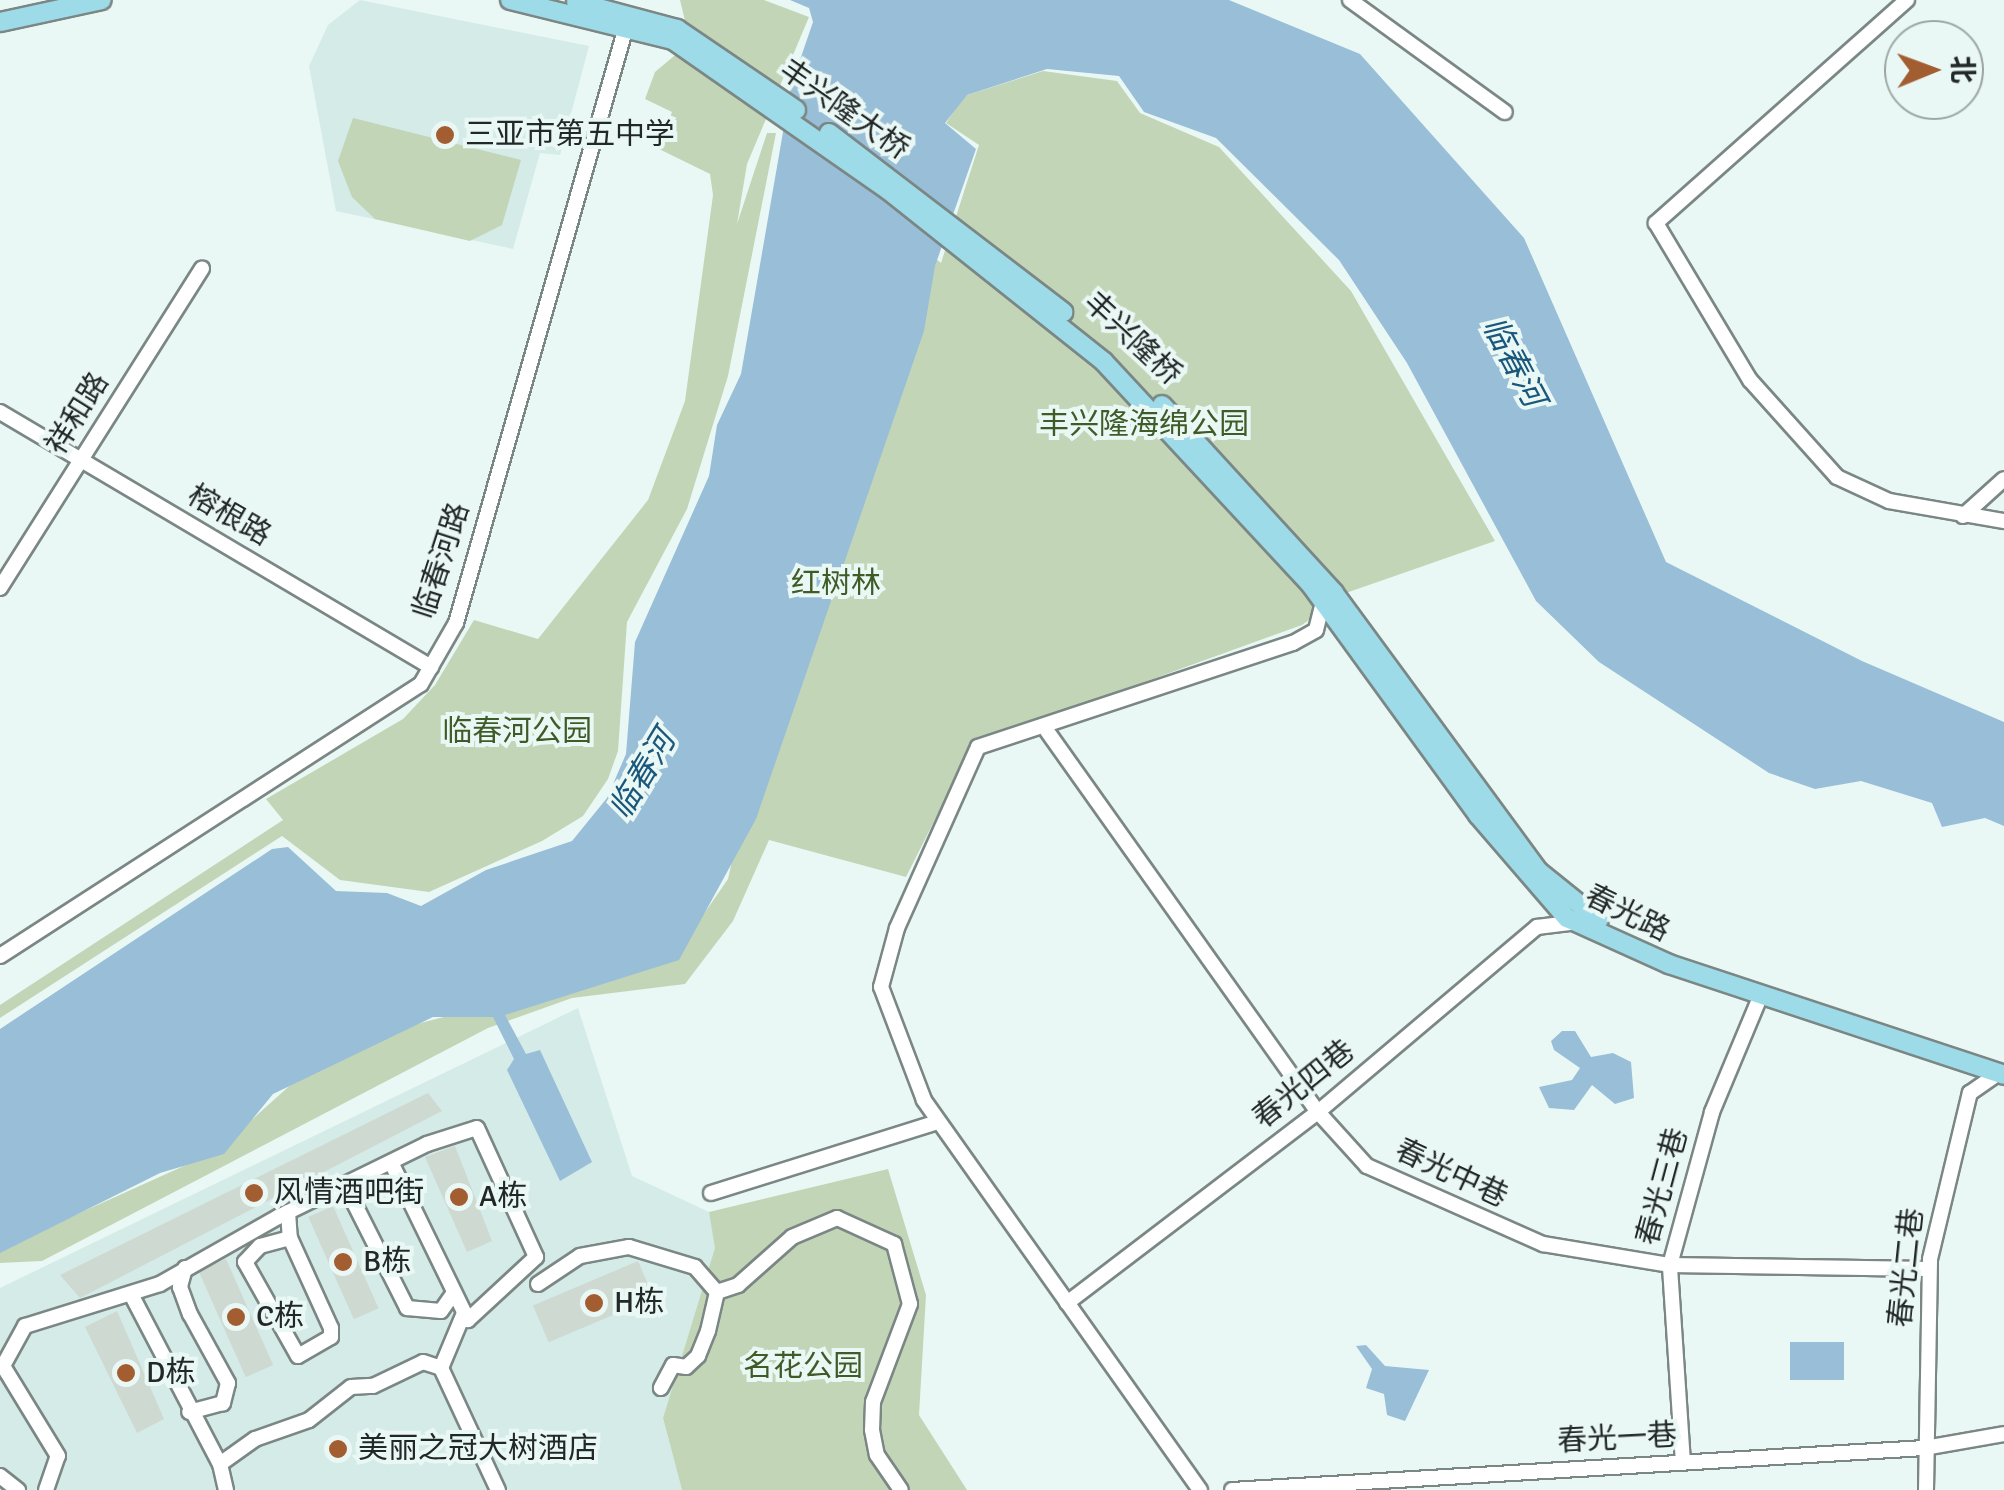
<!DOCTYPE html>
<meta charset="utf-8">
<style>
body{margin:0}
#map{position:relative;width:2004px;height:1490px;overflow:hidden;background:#eaf8f5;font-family:Signika,"Noto Sans SC",sans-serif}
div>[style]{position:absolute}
.built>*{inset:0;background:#d4ebe8}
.green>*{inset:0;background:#c3d5b7}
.water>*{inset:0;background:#99bed8;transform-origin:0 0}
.building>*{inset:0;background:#ced9d2;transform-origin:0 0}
.roads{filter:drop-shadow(2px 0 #7b8785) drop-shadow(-2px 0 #7b8785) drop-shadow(0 2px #7b8785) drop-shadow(0 -2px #7b8785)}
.minor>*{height:14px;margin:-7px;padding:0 7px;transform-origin:7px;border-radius:7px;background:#fff}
.major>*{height:18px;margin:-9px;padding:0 9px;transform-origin:9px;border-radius:9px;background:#9edbe8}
.dots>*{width:28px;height:28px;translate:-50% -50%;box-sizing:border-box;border:5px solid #eaf8f5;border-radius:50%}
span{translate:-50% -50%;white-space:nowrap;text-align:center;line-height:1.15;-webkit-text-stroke:8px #eaf8f5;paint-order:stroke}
.street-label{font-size:30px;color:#222727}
.poi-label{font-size:30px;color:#222727}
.left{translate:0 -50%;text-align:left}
.park-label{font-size:30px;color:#3f5b27}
.water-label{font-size:32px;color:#1a577b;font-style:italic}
.north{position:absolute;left:1884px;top:20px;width:100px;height:100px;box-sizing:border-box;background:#eaf8f5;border:2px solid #9aa4a3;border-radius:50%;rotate:89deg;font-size:28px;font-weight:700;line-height:40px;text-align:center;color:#222727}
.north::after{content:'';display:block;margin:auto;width:35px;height:45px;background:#a25d30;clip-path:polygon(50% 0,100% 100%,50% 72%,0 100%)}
</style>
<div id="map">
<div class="built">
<i style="clip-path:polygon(360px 0,589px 46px,560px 155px,540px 153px,513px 249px,336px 211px,309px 66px,328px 25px)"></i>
<i style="clip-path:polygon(578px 1008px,632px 1176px,709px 1212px,716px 1248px,663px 1418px,682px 1490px,0 1490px,0 1288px)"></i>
</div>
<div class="green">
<i style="clip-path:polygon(680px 0,764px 0,809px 17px,747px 164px,737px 224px,767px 133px,776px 133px,728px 376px,687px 509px,627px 622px,618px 751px,608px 779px,583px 816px,542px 841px,429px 892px,340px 880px,282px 836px,0 1018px,0 1005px,283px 820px,266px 799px,403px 719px,435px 685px,474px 620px,538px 639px,648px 500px,685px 401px,713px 195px,710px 174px,659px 149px,672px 112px,645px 99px,655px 72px,699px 35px,687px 29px)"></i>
<i style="clip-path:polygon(1043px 71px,1117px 81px,1140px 113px,1219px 147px,1351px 291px,1495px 541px,1346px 593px,1302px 625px,973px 744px,906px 877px,769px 840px,733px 921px,685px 984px,572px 998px,488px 1028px,42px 1261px,0 1263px,0 1249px,217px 1151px,296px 1080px,390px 1031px,674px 957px,728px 879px,876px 212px,941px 263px,979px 145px,946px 123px,964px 96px)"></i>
<i style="clip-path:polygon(353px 118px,521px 160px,502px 225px,470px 241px,375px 219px,352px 197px,338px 161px)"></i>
<i style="clip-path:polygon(888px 1169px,926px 1295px,919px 1415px,967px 1490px,682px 1490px,663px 1418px,715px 1248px,709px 1212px)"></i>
</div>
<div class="water">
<i style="clip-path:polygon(790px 0,1229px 0,1360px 54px,1524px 238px,1666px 562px,1862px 661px,2004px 722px,2004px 826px,1985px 818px,1942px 827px,1932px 803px,1861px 781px,1815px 789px,1769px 773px,1599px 662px,1536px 601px,1407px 363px,1339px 260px,1216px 138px,1144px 112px,1119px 76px,1047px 69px,967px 95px,945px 123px,976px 149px,935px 266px,924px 331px,756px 819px,679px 960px,505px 1015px,526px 1054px,540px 1050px,592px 1162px,560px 1181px,507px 1070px,514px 1059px,493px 1017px,433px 1017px,273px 1094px,224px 1154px,160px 1173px,0 1253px,0 1029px,272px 849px,288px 847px,336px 891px,387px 893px,421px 906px,486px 870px,572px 841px,607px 798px,626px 754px,635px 642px,709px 476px,717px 425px,741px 374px,791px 86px,813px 22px,809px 8px)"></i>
<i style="clip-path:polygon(1562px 1031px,1575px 1031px,1591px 1057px,1613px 1053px,1631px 1062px,1634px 1098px,1615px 1104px,1592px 1085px,1574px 1110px,1549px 1108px,1539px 1087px,1572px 1080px,1580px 1068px,1554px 1050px,1551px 1041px)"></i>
<i style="left:1790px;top:1342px;width:54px;height:38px"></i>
<i style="clip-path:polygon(1366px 1345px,1385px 1366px,1429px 1370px,1405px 1421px,1387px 1415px,1384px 1394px,1366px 1388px,1372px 1369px,1356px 1346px)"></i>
</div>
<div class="building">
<i style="clip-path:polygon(428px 1093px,442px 1111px,80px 1298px,60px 1275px)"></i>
<i style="clip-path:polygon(455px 1146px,492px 1241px,467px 1252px,425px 1157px)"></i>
<i style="left:333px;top:1206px;width:112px;height:27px;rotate:66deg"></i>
<i style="left:226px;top:1259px;width:116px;height:30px;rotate:66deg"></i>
<i style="left:638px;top:1261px;width:40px;height:114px;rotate:67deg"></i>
<i style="clip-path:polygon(117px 1311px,164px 1419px,137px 1433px,85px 1327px)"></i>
</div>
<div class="roads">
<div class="minor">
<i style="left:1350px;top:0;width:191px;rotate:35.9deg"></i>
<i style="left:1907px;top:0;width:336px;rotate:138.4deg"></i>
<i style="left:1656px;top:223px;width:183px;rotate:59.1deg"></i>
<i style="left:1750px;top:380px;width:130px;rotate:48.1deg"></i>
<i style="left:1837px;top:477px;width:57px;rotate:24.8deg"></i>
<i style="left:1889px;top:501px;width:117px;rotate:9.9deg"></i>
<i style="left:0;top:412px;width:501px;rotate:30.61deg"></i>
<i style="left:1963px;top:516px;width:55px;rotate:-42.1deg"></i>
<i style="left:0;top:588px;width:378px;rotate:-57.7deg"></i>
<i style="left:1047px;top:731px;width:468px;rotate:54.6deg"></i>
<i style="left:1318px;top:1112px;width:73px;rotate:47.8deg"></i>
<i style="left:1367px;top:1166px;width:193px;rotate:23.9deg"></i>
<i style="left:1543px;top:1244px;width:129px;rotate:9.4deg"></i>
<i style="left:1670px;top:1265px;width:259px;rotate:0.9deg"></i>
<i style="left:0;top:956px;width:501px;rotate:-32.87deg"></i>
<i style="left:421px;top:684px;width:70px;rotate:-60.2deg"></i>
<i style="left:456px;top:623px;width:620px;rotate:-74.08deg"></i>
<i style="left:345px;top:1185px;width:138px;rotate:63.2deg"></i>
<i style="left:407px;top:1308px;width:34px;rotate:5deg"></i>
<i style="left:441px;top:1311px;width:19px;rotate:-55deg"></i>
<i style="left:711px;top:1193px;width:238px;rotate:-17.4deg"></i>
<i style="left:288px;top:1212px;width:26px;rotate:86deg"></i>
<i style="left:290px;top:1238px;width:99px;rotate:65.5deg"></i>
<i style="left:331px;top:1328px;width:9px;rotate:90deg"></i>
<i style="left:331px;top:1337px;width:38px;rotate:150deg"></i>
<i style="left:298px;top:1356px;width:108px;rotate:-119.4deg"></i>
<i style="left:245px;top:1262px;width:22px;rotate:-47deg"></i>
<i style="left:260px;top:1246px;width:31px;rotate:-15deg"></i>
<i style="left:185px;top:1268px;width:20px;rotate:105deg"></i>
<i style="left:180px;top:1287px;width:29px;rotate:70deg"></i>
<i style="left:190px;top:1314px;width:79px;rotate:61.2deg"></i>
<i style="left:228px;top:1383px;width:21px;rotate:104deg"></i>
<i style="left:223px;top:1403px;width:35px;rotate:165deg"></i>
<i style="left:538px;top:1284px;width:50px;rotate:-33.7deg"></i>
<i style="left:580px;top:1256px;width:50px;rotate:-10.4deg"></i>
<i style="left:629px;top:1247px;width:69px;rotate:16.9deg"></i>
<i style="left:695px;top:1267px;width:33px;rotate:49deg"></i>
<i style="left:717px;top:1292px;width:40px;rotate:103deg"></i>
<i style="left:708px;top:1331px;width:27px;rotate:112deg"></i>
<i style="left:698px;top:1356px;width:16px;rotate:137deg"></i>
<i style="left:686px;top:1367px;width:13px;rotate:-171deg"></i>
<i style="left:673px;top:1365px;width:26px;rotate:118deg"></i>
<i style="left:717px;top:1292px;width:22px;rotate:-18deg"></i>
<i style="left:738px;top:1285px;width:72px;rotate:-41.6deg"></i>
<i style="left:792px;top:1237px;width:49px;rotate:-22.9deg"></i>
<i style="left:837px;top:1218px;width:63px;rotate:24.5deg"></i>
<i style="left:894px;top:1244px;width:62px;rotate:75.1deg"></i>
<i style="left:910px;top:1304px;width:105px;rotate:110.7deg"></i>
<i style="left:873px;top:1402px;width:28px;rotate:92deg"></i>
<i style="left:872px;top:1430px;width:25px;rotate:79deg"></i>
<i style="left:877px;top:1455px;width:42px;rotate:55.6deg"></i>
<i style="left:132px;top:1296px;width:190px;rotate:62.4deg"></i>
<i style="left:220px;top:1464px;width:43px;rotate:-35.5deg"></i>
<i style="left:255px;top:1439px;width:57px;rotate:-19.4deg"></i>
<i style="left:309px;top:1420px;width:53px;rotate:-38.2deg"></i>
<i style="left:351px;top:1387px;width:22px;rotate:-3deg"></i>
<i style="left:373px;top:1386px;width:55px;rotate:-25.6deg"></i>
<i style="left:423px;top:1362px;width:19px;rotate:18deg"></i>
<i style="left:441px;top:1368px;width:60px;rotate:-67.3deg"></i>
<i style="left:1067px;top:1303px;width:315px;rotate:-37.3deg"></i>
<i style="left:1318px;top:1112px;width:287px;rotate:-40.2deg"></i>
<i style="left:1537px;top:927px;width:39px;rotate:-7deg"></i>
<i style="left:441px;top:1368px;width:135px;rotate:65deg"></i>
<i style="left:1683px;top:1463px;width:198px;rotate:-93.8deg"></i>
<i style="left:1670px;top:1265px;width:159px;rotate:-74.6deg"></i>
<i style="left:1712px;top:1112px;width:127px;rotate:-67.3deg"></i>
<i style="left:220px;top:1464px;width:27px;rotate:77deg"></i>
<i style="left:0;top:1476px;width:23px;rotate:38deg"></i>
<i style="left:46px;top:1490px;width:36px;rotate:-71deg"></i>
<i style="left:58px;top:1456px;width:105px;rotate:-121.4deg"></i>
<i style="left:3px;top:1366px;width:46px;rotate:-61.2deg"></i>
<i style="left:25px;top:1326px;width:141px;rotate:-17.3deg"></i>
<i style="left:160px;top:1284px;width:136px;rotate:-29.6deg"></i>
<i style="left:278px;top:1217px;width:166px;rotate:-26.1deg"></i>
<i style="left:427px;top:1144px;width:52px;rotate:-17.7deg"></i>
<i style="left:477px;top:1128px;width:142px;rotate:65.4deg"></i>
<i style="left:536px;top:1257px;width:93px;rotate:137.2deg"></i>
<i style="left:468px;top:1320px;width:174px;rotate:-116deg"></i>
<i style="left:1200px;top:1490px;width:478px;rotate:-125.3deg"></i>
<i style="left:924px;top:1100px;width:121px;rotate:-110.8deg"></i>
<i style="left:881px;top:987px;width:61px;rotate:-74.8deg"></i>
<i style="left:897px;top:928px;width:198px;rotate:-65.9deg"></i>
<i style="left:978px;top:747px;width:332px;rotate:-18.3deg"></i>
<i style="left:1293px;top:643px;width:26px;rotate:-29deg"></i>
<i style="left:1316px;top:630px;width:29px;rotate:-76deg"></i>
<i style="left:1232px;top:1490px;width:694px;rotate:-3.47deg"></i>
<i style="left:1925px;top:1448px;width:80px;rotate:-10deg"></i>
<i style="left:1926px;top:1490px;width:231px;rotate:-89deg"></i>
<i style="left:1930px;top:1259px;width:171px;rotate:-76.5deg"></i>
<i style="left:1970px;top:1093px;width:35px;rotate:-35deg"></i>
</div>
<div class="major">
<i style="left:510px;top:0;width:168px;rotate:13.8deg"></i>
<i style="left:673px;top:40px;width:262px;rotate:34.9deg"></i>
<i style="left:888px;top:190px;width:276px;rotate:38.5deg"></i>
<i style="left:1104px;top:362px;width:304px;rotate:47.1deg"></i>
<i style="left:1311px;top:585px;width:284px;rotate:54deg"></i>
<i style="left:1478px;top:815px;width:136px;rotate:49.2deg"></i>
<i style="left:1567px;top:918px;width:112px;rotate:24.3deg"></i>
<i style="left:1669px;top:964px;width:353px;rotate:18.3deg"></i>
<i style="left:576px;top:2px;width:105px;rotate:15deg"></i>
<i style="left:677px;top:29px;width:144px;rotate:34.2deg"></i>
<i style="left:0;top:22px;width:104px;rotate:-12.2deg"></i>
<i style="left:829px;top:133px;width:295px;rotate:37.4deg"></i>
<i style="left:1162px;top:405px;width:255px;rotate:47.5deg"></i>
<i style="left:1334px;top:593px;width:345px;rotate:53.7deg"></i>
<i style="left:1538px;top:871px;width:78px;rotate:38.8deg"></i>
</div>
</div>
<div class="dots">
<i style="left:445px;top:135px;background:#a25d30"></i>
<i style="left:254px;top:1193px;background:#a25d30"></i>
<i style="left:459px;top:1197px;background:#a25d30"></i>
<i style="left:343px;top:1262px;background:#a25d30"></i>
<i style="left:594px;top:1303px;background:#a25d30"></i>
<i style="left:236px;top:1317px;background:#a25d30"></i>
<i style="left:126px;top:1373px;background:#a25d30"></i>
<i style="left:338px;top:1449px;background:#a25d30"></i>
</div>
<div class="street-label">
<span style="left:844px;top:110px;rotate:35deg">丰兴隆大桥</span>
<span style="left:1132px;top:339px;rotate:43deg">丰兴隆桥</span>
<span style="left:78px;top:414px;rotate:-58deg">祥和路</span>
<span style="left:229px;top:516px;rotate:30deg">榕根路</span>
<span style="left:442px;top:561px;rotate:-72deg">临春河路</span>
<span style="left:1627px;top:914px;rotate:26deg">春光路</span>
<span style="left:1304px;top:1085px;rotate:-39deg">春光四巷</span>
<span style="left:1451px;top:1174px;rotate:25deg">春光中巷</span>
<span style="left:1663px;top:1187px;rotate:-75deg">春光三巷</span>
<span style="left:1907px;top:1268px;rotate:-84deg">春光二巷</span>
<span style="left:1617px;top:1439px;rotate:-3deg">春光一巷</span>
</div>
<div class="poi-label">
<span class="left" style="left:465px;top:135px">三亚市第五中学</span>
<span class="left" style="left:274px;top:1193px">风情酒吧街</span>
<span class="left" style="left:479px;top:1197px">A栋</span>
<span class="left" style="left:363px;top:1262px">B栋</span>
<span class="left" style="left:614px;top:1303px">H栋</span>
<span class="left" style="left:256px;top:1317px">C栋</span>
<span class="left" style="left:146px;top:1373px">D栋</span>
<span class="left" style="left:358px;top:1449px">美丽之冠大树酒店</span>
</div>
<div class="park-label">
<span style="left:1144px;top:425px">丰兴隆海绵公园</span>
<span style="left:836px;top:584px">红树林</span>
<span style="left:517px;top:732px">临春河公园</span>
<span style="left:803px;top:1367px">名花公园</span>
</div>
<div class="water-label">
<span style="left:1513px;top:362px;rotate:62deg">临春河</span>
<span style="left:643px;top:775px;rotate:-59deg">临春河</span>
</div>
<div class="north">北</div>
</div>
